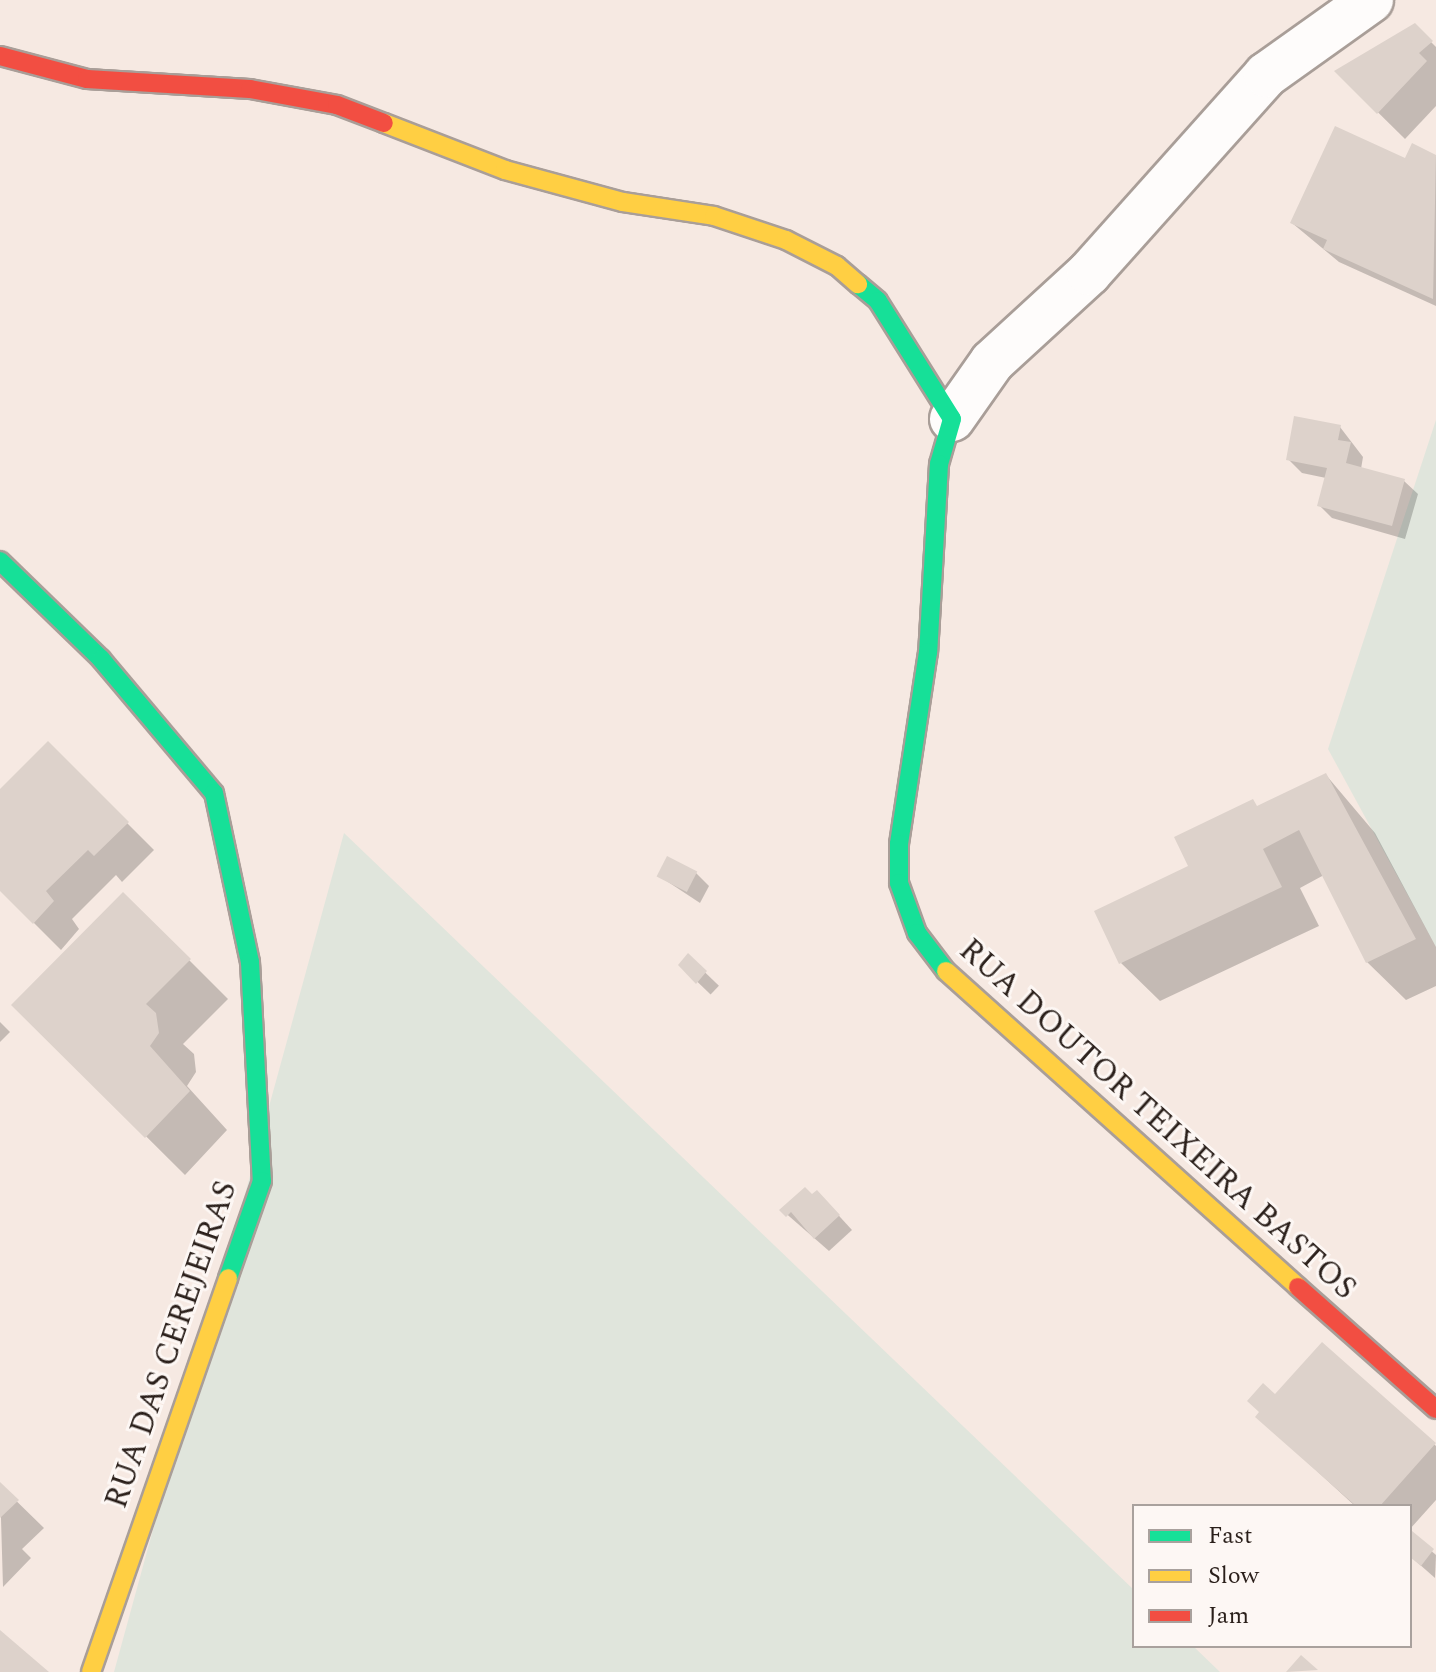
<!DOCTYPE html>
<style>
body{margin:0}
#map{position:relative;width:1436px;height:1672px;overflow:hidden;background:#f6e9e2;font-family:Spectral,serif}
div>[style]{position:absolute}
.green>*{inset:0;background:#e0e5dc}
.shadow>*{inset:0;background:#0003;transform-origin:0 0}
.building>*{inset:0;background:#ddd2cb;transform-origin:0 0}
.roads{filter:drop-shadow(2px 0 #a99e98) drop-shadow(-2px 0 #a99e98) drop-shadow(0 2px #a99e98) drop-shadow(0 -2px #a99e98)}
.street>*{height:44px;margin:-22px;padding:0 22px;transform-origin:22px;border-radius:22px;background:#fefcfb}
.fast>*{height:18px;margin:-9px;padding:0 9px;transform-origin:9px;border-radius:9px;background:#16e098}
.slow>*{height:18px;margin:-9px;padding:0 9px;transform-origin:9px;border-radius:9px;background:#ffcf43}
.jam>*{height:18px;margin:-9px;padding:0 9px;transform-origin:9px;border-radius:9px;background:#f24e42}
span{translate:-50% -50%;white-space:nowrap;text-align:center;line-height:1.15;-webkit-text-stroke:6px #fdf7f4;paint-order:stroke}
.street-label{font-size:32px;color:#2a1f1a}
.legend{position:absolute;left:1132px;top:1504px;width:280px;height:144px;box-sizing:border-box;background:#fdf7f4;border:2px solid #a9a19d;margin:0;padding:10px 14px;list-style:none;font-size:24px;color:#2a1f1a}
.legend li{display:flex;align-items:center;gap:16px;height:40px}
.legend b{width:40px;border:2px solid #a9a19d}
</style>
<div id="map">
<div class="green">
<i style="clip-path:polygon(1436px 420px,1436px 947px,1328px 749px)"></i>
<i style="clip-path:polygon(344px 833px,1134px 1590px,1134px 1646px,1193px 1646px,1220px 1672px,114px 1672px)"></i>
</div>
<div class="shadow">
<i style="clip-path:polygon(1415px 26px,1436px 47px,1436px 106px,1405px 139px,1337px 72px)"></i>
<i style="clip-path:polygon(1413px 146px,1436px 157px,1436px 306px,1339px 262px,1292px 223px,1406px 161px)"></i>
<i style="clip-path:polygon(1340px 427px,1363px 457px,1361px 469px,1404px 481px,1418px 494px,1405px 539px,1332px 518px,1319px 505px,1326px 478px,1302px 473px,1288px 459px)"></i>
<i style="clip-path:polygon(48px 744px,154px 850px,122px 882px,116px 875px,72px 919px,79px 929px,61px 950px,0 889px,0 792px)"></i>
<i style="clip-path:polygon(1326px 775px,1375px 833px,1436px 947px,1436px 986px,1406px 1000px,1367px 962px,1324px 875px,1300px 888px,1319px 926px,1160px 1001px,1121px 963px,1190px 866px,1259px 808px)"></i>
<i style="clip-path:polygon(696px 873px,709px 886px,700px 903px,659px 876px)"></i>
<i style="clip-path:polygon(123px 894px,228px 999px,183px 1044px,194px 1054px,196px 1072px,187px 1086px,227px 1130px,185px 1175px,14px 1005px)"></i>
<i style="left:688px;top:956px;width:43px;height:12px;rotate:44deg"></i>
<i style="clip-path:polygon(0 1022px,10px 1032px,0 1042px)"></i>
<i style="clip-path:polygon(830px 1206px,852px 1230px,829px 1251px,782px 1210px)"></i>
<i style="clip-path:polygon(1322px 1345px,1436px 1446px,1436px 1500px,1410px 1529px,1410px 1506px,1355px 1506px,1258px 1417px)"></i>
<i style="clip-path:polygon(0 1485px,44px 1528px,22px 1549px,31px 1558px,3px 1587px)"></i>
<i style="clip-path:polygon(1412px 1534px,1436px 1555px,1435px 1578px,1410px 1556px)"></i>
</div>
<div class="building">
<i style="clip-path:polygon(1415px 23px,1433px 41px,1419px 53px,1427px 61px,1377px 114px,1334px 71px)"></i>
<i style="clip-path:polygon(1335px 126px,1405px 158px,1412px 143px,1436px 155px,1433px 299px,1323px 249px,1327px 240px,1290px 223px)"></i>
<i style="clip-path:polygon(1294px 416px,1341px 425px,1338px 440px,1351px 442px,1346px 463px,1405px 479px,1392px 526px,1317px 506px,1327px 468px,1286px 460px)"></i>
<i style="clip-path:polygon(48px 741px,129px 822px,94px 856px,88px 850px,46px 891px,54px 901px,33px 924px,0 891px,0 789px)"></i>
<i style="clip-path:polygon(1326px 773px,1416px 939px,1366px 963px,1299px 830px,1263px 849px,1282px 887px,1119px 964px,1094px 911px,1188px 866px,1174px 837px,1253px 799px,1257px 806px)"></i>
<i style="left:667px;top:856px;width:34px;height:23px;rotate:27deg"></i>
<i style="clip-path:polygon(123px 892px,191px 959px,146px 1004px,156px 1013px,159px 1033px,150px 1046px,190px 1091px,145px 1138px,11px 1005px)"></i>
<i style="clip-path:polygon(688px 953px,707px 971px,696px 984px,678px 965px)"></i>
<i style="clip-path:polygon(805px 1187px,812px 1194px,817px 1190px,840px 1215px,814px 1239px,791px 1212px,786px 1217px,779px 1210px)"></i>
<i style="clip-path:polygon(1322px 1342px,1436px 1443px,1380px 1506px,1356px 1506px,1255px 1417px,1259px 1412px,1247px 1401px,1263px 1383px,1275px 1394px)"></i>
<i style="clip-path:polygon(0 1482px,19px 1500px,0 1518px)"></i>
<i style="clip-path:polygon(1412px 1531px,1434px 1549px,1421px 1566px,1410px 1557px)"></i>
<i style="clip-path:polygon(0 1630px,49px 1672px,0 1672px)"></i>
<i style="clip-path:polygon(1301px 1655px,1318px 1670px,1286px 1672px)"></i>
</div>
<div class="roads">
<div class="street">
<i style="left:952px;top:419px;width:70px;rotate:-54.9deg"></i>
<i style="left:992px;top:362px;width:132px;rotate:-42.5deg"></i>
<i style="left:1089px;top:273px;width:266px;rotate:-48.2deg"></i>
<i style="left:1266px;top:75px;width:129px;rotate:-35.5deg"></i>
</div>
<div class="fast">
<i style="left:858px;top:284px;width:26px;rotate:40deg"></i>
<i style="left:878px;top:301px;width:139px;rotate:57.9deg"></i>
<i style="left:952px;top:419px;width:47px;rotate:106.1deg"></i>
<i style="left:939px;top:464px;width:188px;rotate:93.3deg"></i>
<i style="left:928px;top:652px;width:194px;rotate:98.6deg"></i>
<i style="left:899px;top:844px;width:39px;rotate:90deg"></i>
<i style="left:899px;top:883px;width:53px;rotate:70.2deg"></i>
<i style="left:917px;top:933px;width:48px;rotate:52.7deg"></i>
<i style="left:0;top:561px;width:141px;rotate:44.1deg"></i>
<i style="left:101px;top:659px;width:175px;rotate:49.9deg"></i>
<i style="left:214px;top:793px;width:173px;rotate:78deg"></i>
<i style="left:250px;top:962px;width:219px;rotate:86.9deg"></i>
<i style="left:262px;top:1181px;width:103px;rotate:109.3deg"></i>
</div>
<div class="slow">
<i style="left:384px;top:123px;width:130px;rotate:21.2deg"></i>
<i style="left:505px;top:170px;width:122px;rotate:15.2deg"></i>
<i style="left:623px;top:202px;width:92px;rotate:8.7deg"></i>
<i style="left:714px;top:216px;width:76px;rotate:18.4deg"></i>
<i style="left:786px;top:240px;width:57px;rotate:27deg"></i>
<i style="left:837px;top:266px;width:28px;rotate:41deg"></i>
<i style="left:946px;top:971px;width:473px;rotate:41.9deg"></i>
<i style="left:91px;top:1672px;width:417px;rotate:-70.8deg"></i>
</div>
<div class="jam">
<i style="left:0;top:56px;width:90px;rotate:14.8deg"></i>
<i style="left:87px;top:79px;width:163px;rotate:3.5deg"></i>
<i style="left:250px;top:89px;width:88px;rotate:10.4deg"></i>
<i style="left:337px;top:105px;width:50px;rotate:21deg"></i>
<i style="left:1298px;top:1287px;width:184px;rotate:41.5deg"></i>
</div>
</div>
<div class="street-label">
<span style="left:1157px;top:1120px;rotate:42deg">RUA DOUTOR TEIXEIRA BASTOS</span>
<span style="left:172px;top:1345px;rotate:-71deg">RUA DAS CEREJEIRAS</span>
</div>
<ul class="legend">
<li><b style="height:10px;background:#16e098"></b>Fast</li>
<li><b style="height:10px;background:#ffcf43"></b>Slow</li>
<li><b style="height:10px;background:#f24e42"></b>Jam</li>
</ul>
</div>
